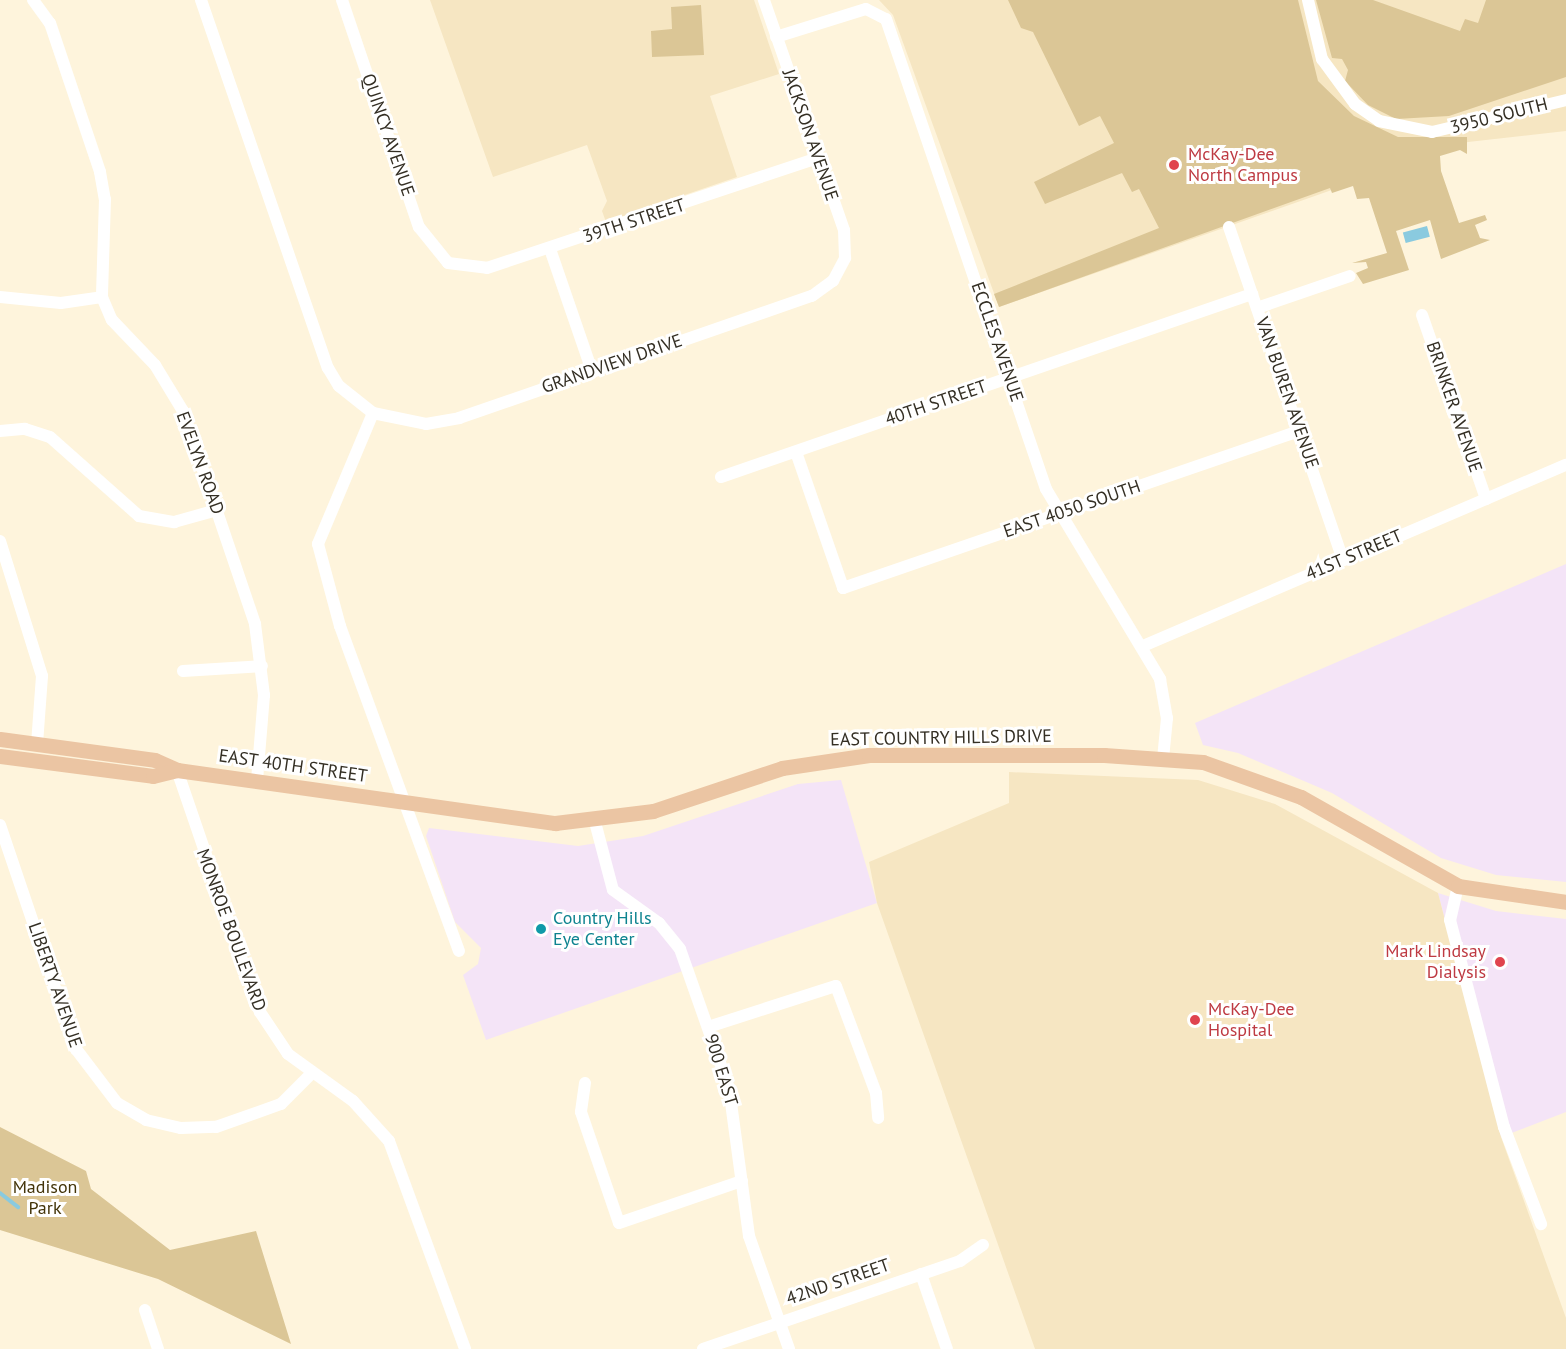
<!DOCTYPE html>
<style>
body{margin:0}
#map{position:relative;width:1566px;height:1349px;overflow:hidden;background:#fef4dc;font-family:"PT Sans",sans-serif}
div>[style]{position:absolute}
.commercial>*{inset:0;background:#f4e4f7}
.built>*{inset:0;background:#f6e6c2}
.green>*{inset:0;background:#dbc696}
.water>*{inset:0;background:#8acadf;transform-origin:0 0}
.stream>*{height:4px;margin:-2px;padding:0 2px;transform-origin:2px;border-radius:2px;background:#8acadf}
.minor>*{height:12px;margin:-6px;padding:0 6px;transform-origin:6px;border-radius:6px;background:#fff}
.major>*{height:15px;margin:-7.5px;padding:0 7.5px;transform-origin:7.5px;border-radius:7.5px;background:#ebc5a3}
.dots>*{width:16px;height:16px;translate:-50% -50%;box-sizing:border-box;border:3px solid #fff;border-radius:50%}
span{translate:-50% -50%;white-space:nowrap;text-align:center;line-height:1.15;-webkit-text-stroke:6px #fff;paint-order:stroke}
.street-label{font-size:18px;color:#342f24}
.health-label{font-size:18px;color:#be3a42}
.left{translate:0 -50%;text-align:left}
.right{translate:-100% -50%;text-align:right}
.culture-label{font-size:18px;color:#0d838f}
.park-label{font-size:18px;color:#433409}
</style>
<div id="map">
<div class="commercial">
<i style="clip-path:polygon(1566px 564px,1566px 882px,1496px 875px,1441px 858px,1332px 793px,1238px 753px,1203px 745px,1195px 723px)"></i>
<i style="clip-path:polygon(841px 780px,877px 903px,486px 1040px,463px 975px,478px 964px,481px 948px,455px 922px,426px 836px,429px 828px,578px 846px,643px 836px,798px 784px)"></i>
<i style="clip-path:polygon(1438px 893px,1496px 911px,1566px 919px,1566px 1112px,1501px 1137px)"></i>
</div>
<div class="built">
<i style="clip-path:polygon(430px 0,754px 0,779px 74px,710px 96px,737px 177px,606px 222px,602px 211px,607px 201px,587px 145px,493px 177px)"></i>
<i style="clip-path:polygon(879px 0,1566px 0,1566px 131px,1468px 142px,999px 307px,893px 15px)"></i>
<i style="clip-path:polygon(1009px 772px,1198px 780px,1275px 804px,1438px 893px,1501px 1137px,1566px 1318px,1566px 1349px,1035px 1349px,877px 903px,869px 862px,1009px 803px)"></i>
</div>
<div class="green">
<i style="clip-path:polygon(1008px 0,1298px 0,1318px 81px,1354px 116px,1398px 137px,1467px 137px,1467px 154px,1460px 150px,1440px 156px,1441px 171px,1459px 223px,1485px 215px,1487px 220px,1475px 225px,1480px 238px,1490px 240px,1441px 259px,1430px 220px,1396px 231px,1409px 270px,1363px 284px,1356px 273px,1368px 268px,1366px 262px,1352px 263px,1387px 253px,1369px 198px,1357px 199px,1353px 186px,1332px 193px,1330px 188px,999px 307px,994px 294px,1159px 228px,1139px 189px,1132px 192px,1122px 173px,1045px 204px,1034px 182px,1114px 143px,1100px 116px,1079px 126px,1033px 32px,1021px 28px)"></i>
<i style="clip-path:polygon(1316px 0,1373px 0,1460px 31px,1465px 19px,1478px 23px,1486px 0,1566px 0,1566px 77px,1449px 116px,1396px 119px,1368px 105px,1345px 81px,1348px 70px,1342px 59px,1332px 58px)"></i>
<i style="clip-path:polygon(701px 5px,704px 55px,652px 57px,651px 31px,672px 29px,671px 7px)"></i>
<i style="clip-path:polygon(0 1127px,86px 1171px,91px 1189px,170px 1250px,256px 1231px,291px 1344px,158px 1279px,0 1230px)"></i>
</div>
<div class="water">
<i style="left:1427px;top:226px;width:11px;height:25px;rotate:75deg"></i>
</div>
<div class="stream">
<i style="left:0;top:1193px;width:23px;rotate:38deg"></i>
</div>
<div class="minor">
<i style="left:33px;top:0;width:29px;rotate:54deg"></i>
<i style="left:50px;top:23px;width:157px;rotate:71.4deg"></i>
<i style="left:100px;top:172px;width:27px;rotate:80deg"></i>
<i style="left:105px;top:199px;width:98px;rotate:91.8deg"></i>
<i style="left:102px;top:297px;width:25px;rotate:67deg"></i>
<i style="left:112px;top:320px;width:62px;rotate:46.3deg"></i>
<i style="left:155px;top:365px;width:54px;rotate:58.7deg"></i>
<i style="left:183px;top:411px;width:225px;rotate:71.3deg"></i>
<i style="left:255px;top:624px;width:72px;rotate:82.8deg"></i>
<i style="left:264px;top:695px;width:86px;rotate:94.7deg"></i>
<i style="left:201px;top:0;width:389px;rotate:71deg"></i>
<i style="left:328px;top:368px;width:21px;rotate:59deg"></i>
<i style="left:339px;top:386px;width:43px;rotate:38.5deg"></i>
<i style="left:373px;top:413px;width:142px;rotate:112.8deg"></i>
<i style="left:318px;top:544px;width:85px;rotate:75deg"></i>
<i style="left:340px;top:626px;width:346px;rotate:69.9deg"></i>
<i style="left:342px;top:0;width:240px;rotate:71.3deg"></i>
<i style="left:419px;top:227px;width:46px;rotate:51.1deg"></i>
<i style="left:448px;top:263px;width:39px;rotate:7deg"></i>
<i style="left:487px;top:268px;width:349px;rotate:-18.4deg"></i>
<i style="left:1308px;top:0;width:61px;rotate:76.7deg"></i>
<i style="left:1322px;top:59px;width:56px;rotate:53.7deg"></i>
<i style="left:1355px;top:104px;width:29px;rotate:35deg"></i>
<i style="left:1379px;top:121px;width:54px;rotate:11.7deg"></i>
<i style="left:1432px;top:132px;width:138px;rotate:-13.4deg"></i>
<i style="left:776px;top:37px;width:94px;rotate:-17.3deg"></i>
<i style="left:866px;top:9px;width:22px;rotate:27deg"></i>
<i style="left:886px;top:19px;width:496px;rotate:71.2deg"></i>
<i style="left:1046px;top:489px;width:222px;rotate:59deg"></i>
<i style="left:1160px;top:679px;width:40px;rotate:80deg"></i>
<i style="left:1167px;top:718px;width:41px;rotate:95.6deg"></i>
<i style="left:1229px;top:227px;width:352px;rotate:71.1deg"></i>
<i style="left:550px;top:249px;width:129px;rotate:71deg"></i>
<i style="left:0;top:297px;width:61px;rotate:5.6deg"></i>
<i style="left:61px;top:303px;width:41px;rotate:-8.3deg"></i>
<i style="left:1257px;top:308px;width:98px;rotate:-19deg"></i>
<i style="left:1422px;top:315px;width:195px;rotate:70.8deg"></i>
<i style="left:373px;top:413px;width:54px;rotate:11.7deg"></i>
<i style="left:426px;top:424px;width:34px;rotate:-10deg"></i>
<i style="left:459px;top:418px;width:373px;rotate:-19.1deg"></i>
<i style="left:812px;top:296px;width:26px;rotate:-36deg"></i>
<i style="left:833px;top:281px;width:26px;rotate:-62deg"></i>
<i style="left:845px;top:258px;width:28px;rotate:-92deg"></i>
<i style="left:844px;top:230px;width:244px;rotate:-109.2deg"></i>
<i style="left:0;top:431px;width:25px;rotate:-5deg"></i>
<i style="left:25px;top:429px;width:26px;rotate:18deg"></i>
<i style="left:50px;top:437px;width:119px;rotate:41.6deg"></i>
<i style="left:139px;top:516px;width:36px;rotate:10deg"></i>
<i style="left:174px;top:522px;width:45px;rotate:-15.6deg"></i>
<i style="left:796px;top:452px;width:144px;rotate:70.9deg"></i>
<i style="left:843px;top:588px;width:483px;rotate:-19deg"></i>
<i style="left:721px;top:477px;width:562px;rotate:-19.02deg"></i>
<i style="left:0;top:541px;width:141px;rotate:72.7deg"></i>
<i style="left:42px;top:676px;width:68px;rotate:94.2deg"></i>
<i style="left:1143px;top:646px;width:460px;rotate:-23.2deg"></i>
<i style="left:183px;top:671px;width:79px;rotate:-3.6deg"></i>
<i style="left:177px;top:770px;width:256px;rotate:71.1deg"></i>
<i style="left:260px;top:1012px;width:50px;rotate:56.3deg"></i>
<i style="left:288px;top:1054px;width:80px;rotate:35.9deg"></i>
<i style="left:353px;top:1101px;width:54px;rotate:48deg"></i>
<i style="left:389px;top:1141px;width:221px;rotate:69.9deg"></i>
<i style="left:595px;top:822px;width:70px;rotate:75.2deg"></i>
<i style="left:613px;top:890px;width:57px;rotate:35.7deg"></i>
<i style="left:659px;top:923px;width:33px;rotate:51deg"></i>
<i style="left:680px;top:949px;width:147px;rotate:70.6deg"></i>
<i style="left:729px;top:1088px;width:149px;rotate:82.3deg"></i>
<i style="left:749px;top:1236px;width:120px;rotate:70.5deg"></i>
<i style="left:0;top:825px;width:237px;rotate:71.3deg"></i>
<i style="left:76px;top:1049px;width:68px;rotate:52.8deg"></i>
<i style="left:117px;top:1103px;width:34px;rotate:30deg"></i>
<i style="left:146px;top:1120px;width:36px;rotate:13deg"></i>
<i style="left:181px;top:1128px;width:35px;rotate:-2deg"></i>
<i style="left:216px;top:1127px;width:69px;rotate:-19.5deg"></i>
<i style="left:281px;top:1104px;width:42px;rotate:-45deg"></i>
<i style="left:1458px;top:886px;width:35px;rotate:103deg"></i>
<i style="left:1450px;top:920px;width:214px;rotate:75.4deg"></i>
<i style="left:1504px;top:1127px;width:104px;rotate:69.1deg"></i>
<i style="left:708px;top:1027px;width:134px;rotate:-17.8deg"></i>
<i style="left:836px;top:986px;width:114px;rotate:69.5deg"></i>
<i style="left:876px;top:1093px;width:25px;rotate:85deg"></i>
<i style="left:585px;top:1083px;width:29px;rotate:98deg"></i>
<i style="left:581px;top:1112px;width:117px;rotate:71.1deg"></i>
<i style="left:619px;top:1223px;width:130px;rotate:-18.9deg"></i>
<i style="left:921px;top:1274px;width:79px;rotate:70.9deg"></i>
<i style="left:145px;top:1310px;width:41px;rotate:71.6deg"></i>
<i style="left:703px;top:1349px;width:272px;rotate:-18.9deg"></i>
<i style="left:960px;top:1261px;width:28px;rotate:-35deg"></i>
</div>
<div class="major">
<i style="left:0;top:739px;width:156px;rotate:7.7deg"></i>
<i style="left:155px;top:760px;width:24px;rotate:24deg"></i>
<i style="left:177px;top:770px;width:382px;rotate:8deg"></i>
<i style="left:555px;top:823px;width:99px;rotate:-7deg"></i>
<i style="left:653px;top:811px;width:136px;rotate:-18.4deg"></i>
<i style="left:782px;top:768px;width:88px;rotate:-8.5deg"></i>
<i style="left:869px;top:755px;width:235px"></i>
<i style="left:1104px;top:755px;width:99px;rotate:4deg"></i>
<i style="left:1203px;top:762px;width:104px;rotate:19.7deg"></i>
<i style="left:1301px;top:797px;width:180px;rotate:29.5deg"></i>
<i style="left:1458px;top:886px;width:109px;rotate:8.4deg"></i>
<i style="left:0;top:756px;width:154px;rotate:7.4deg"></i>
<i style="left:153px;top:776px;width:25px;rotate:-14deg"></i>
</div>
<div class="dots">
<i style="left:1174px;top:165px;background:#e0444e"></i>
<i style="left:541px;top:929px;background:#0f9aa8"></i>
<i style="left:1500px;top:962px;background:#e0444e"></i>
<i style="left:1195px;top:1020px;background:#e0444e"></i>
</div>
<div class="street-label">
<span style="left:1499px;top:116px;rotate:-14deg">3950 SOUTH</span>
<span style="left:388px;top:135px;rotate:71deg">QUINCY AVENUE</span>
<span style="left:810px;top:135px;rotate:71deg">JACKSON AVENUE</span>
<span style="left:634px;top:221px;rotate:-18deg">39TH STREET</span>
<span style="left:997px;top:342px;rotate:71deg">ECCLES AVENUE</span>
<span style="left:612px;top:364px;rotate:-19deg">GRANDVIEW DRIVE</span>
<span style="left:1287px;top:393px;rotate:71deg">VAN BUREN AVENUE</span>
<span style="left:936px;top:403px;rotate:-19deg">40TH STREET</span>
<span style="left:1454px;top:407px;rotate:71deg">BRINKER AVENUE</span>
<span style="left:200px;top:463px;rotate:70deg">EVELYN ROAD</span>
<span style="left:1072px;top:509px;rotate:-19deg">EAST 4050 SOUTH</span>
<span style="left:1354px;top:555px;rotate:-23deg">41ST STREET</span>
<span style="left:941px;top:738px;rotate:-1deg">EAST COUNTRY HILLS DRIVE</span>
<span style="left:293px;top:766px;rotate:8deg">EAST 40TH STREET</span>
<span style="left:231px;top:930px;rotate:70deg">MONROE BOULEVARD</span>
<span style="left:55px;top:985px;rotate:71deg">LIBERTY AVENUE</span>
<span style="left:721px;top:1070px;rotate:73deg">900 EAST</span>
<span style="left:838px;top:1282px;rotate:-19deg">42ND STREET</span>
</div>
<div class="health-label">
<span class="left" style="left:1188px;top:165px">McKay-Dee<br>North Campus</span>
<span class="right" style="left:1486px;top:962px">Mark Lindsay<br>Dialysis</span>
<span class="left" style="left:1208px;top:1020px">McKay-Dee<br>Hospital</span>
</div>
<div class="culture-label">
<span class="left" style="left:553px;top:929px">Country Hills<br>Eye Center</span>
</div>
<div class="park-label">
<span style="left:45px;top:1198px">Madison<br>Park</span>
</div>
</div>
